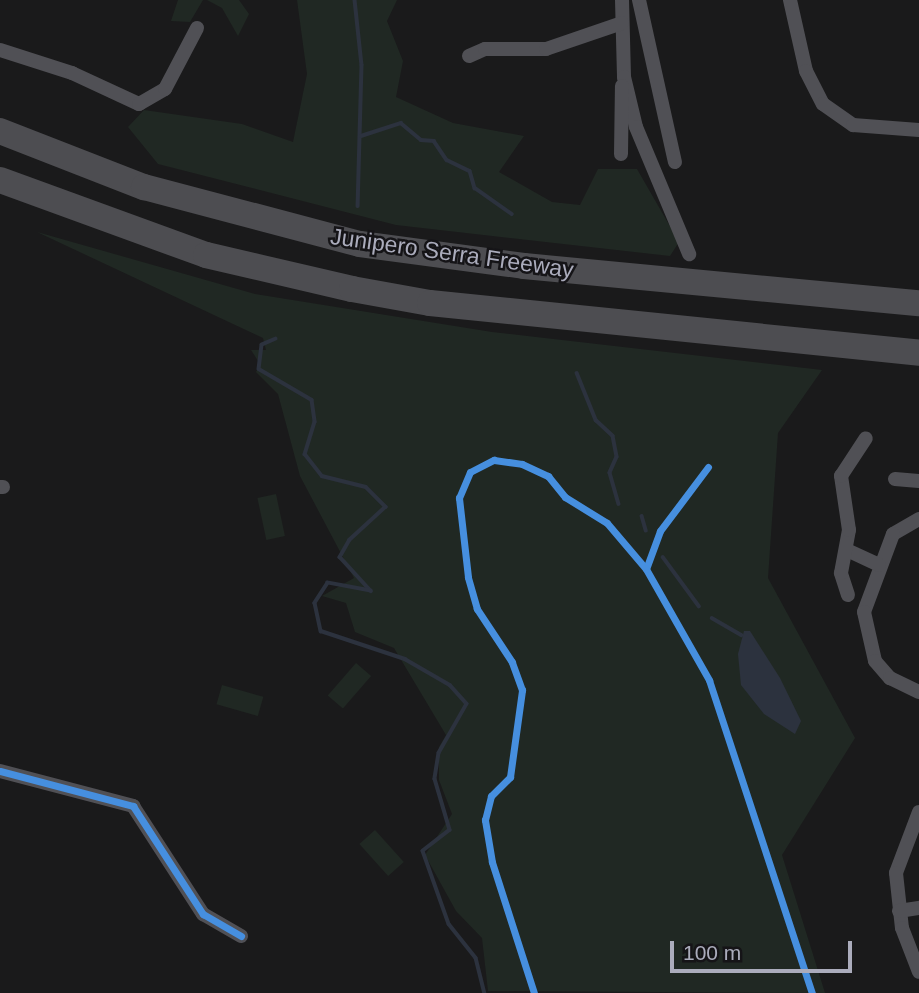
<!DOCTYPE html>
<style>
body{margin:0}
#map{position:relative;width:919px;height:993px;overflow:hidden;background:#1a1a1b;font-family:Helvetica,sans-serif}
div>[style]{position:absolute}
.green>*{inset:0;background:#202823;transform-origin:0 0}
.water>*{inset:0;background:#2c323e}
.stream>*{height:3.5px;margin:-1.75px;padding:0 1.75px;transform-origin:1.75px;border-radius:1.75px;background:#2c323e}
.minor>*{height:14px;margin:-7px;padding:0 7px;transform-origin:7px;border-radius:7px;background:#505055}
.motorway>*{height:26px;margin:-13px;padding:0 13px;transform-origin:13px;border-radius:13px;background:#4d4d51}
.cycleway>*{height:7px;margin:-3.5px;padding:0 3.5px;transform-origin:3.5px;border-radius:3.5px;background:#468fdf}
span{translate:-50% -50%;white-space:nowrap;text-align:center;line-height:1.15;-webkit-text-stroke:5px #151417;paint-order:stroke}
.street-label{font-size:23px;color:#abacbc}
.scale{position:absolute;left:670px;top:941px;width:182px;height:32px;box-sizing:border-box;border:4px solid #abacbc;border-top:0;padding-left:9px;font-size:21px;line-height:24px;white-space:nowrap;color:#abacbc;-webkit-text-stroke:5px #151417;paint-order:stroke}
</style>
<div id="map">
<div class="green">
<i style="clip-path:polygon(178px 0,203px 0,190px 22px,171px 21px)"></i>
<i style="clip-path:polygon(207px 0,239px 0,249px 14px,238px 36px,222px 8px)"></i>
<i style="clip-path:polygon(297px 0,397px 0,387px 21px,403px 61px,396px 97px,453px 123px,524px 136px,499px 172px,552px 202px,580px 205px,598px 169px,637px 169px,679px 242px,670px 256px,396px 225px,158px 164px,128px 127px,144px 110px,242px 124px,293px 142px,307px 74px)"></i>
<i style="clip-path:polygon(37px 232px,255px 294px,492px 332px,822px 370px,778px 433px,768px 578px,855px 738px,782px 855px,825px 993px,488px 991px,482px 938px,456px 911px,425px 855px,452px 814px,439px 780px,439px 747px,446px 735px,394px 648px,355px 632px,346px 603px,322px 596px,354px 578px,300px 476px,278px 394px,256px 372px,260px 364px,251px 350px,266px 350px,263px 338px)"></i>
<i style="left:276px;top:494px;width:43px;height:19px;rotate:78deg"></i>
<i style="left:356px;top:663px;width:20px;height:43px;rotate:41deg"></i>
<i style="left:222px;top:685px;width:43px;height:20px;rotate:16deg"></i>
<i style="left:375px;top:830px;width:43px;height:21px;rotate:48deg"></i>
</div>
<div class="water">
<i style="clip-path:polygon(744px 631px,750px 631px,780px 678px,801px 721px,795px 734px,764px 714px,741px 685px,738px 654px)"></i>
</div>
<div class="stream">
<i style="left:355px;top:0;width:65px;rotate:83.9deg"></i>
<i style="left:362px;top:65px;width:141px;rotate:91.6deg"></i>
<i style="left:361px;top:136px;width:42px;rotate:-18deg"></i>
<i style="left:401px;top:123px;width:26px;rotate:40deg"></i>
<i style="left:421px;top:140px;width:13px;rotate:4deg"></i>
<i style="left:434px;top:141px;width:23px;rotate:56deg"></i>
<i style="left:447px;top:160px;width:25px;rotate:26deg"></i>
<i style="left:470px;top:171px;width:18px;rotate:74deg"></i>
<i style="left:475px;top:188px;width:45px;rotate:35.1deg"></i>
<i style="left:276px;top:339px;width:15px;rotate:157deg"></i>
<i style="left:262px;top:345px;width:24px;rotate:97deg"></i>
<i style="left:259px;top:369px;width:61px;rotate:30.3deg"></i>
<i style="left:312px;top:400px;width:22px;rotate:82deg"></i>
<i style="left:315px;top:422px;width:34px;rotate:107deg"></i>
<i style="left:305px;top:454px;width:28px;rotate:52deg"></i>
<i style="left:322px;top:476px;width:45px;rotate:14deg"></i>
<i style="left:366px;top:487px;width:28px;rotate:45deg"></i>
<i style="left:386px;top:507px;width:49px;rotate:137.5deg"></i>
<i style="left:350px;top:540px;width:20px;rotate:120deg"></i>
<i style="left:340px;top:557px;width:46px;rotate:47.6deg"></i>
<i style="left:371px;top:591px;width:44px;rotate:-169.5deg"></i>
<i style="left:328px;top:583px;width:24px;rotate:123deg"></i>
<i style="left:315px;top:603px;width:29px;rotate:78deg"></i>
<i style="left:321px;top:631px;width:89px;rotate:18.4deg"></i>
<i style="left:405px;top:659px;width:52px;rotate:30deg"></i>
<i style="left:450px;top:685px;width:25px;rotate:48deg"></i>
<i style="left:467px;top:704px;width:56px;rotate:119.7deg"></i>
<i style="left:439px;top:753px;width:26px;rotate:99deg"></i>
<i style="left:435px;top:779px;width:53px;rotate:73.6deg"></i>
<i style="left:450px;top:830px;width:34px;rotate:142deg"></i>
<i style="left:423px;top:851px;width:77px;rotate:70.4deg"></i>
<i style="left:449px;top:924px;width:43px;rotate:51.5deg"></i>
<i style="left:476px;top:958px;width:36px;rotate:76deg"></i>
<i style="left:577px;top:373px;width:51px;rotate:68deg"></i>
<i style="left:596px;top:420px;width:23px;rotate:43deg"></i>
<i style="left:613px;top:436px;width:21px;rotate:79deg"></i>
<i style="left:617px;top:457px;width:17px;rotate:114deg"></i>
<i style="left:610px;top:473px;width:32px;rotate:74deg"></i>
<i style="left:642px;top:516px;width:15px;rotate:74deg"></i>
<i style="left:663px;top:557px;width:61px;rotate:53.7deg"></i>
<i style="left:712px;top:618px;width:34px;rotate:30deg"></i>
</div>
<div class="minor">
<i style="left:622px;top:0;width:77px;rotate:88.5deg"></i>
<i style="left:624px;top:77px;width:51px;rotate:76.5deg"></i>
<i style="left:636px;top:127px;width:138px;rotate:67.3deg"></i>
<i style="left:639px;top:0;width:166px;rotate:77.5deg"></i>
<i style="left:790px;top:0;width:73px;rotate:77.3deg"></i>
<i style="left:806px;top:71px;width:37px;rotate:63deg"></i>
<i style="left:823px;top:104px;width:37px;rotate:35deg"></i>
<i style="left:853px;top:125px;width:66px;rotate:4.3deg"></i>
<i style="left:0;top:50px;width:76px;rotate:17.7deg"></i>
<i style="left:72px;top:73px;width:74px;rotate:24.8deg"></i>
<i style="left:139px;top:104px;width:30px;rotate:-30deg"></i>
<i style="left:165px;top:89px;width:69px;rotate:-62.3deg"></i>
<i style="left:469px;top:56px;width:17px;rotate:-24deg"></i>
<i style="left:485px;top:49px;width:61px"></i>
<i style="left:546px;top:49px;width:80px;rotate:-18.9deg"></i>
<i style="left:621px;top:154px;width:68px;rotate:-89.2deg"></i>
<i style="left:895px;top:479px;width:24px;rotate:5deg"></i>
<i style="left:0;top:487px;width:3px"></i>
<i style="left:919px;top:519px;width:30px;rotate:150deg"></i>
<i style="left:893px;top:534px;width:83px;rotate:110.4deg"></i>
<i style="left:864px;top:612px;width:50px;rotate:77.3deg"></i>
<i style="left:875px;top:661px;width:23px;rotate:49deg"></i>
<i style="left:890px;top:678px;width:32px;rotate:26deg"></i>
<i style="left:849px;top:551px;width:33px;rotate:25deg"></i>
<i style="left:848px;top:595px;width:23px;rotate:-108deg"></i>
<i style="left:841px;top:573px;width:44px;rotate:-79.5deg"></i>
<i style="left:849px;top:530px;width:55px;rotate:-98.4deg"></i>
<i style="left:841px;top:476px;width:45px;rotate:-56.7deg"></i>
<i style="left:0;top:771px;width:138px;rotate:14.7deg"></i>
<i style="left:133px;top:806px;width:129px;rotate:57.1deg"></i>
<i style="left:203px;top:914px;width:44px;rotate:30.1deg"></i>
<i style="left:919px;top:812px;width:65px;rotate:110.7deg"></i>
<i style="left:896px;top:873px;width:55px;rotate:83.8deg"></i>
<i style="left:902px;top:928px;width:47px;rotate:68.9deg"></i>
<i style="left:899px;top:911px;width:20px;rotate:-9deg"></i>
</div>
<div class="motorway">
<i style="left:0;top:131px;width:155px;rotate:21.3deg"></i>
<i style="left:144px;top:187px;width:223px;rotate:14.8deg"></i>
<i style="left:360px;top:244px;width:165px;rotate:7.6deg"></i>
<i style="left:524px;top:266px;width:397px;rotate:5.4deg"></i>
<i style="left:0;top:180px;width:219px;rotate:20deg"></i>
<i style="left:206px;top:255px;width:150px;rotate:13.1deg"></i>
<i style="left:352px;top:289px;width:79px;rotate:10.2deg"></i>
<i style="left:430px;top:303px;width:492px;rotate:5.8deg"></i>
</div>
<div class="cycleway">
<i style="left:708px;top:467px;width:80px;rotate:126.9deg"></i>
<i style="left:660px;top:531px;width:40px;rotate:110.2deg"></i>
<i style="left:646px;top:569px;width:128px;rotate:60.4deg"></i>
<i style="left:709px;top:680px;width:330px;rotate:71.8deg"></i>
<i style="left:0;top:771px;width:138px;rotate:14.7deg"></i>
<i style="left:133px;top:806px;width:129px;rotate:57.1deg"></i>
<i style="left:203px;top:914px;width:44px;rotate:30.1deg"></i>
<i style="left:534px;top:993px;width:138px;rotate:-107.8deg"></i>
<i style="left:492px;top:862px;width:43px;rotate:-99.5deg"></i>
<i style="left:485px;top:820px;width:25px;rotate:-76deg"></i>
<i style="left:491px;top:796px;width:27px;rotate:-45deg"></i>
<i style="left:510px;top:777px;width:88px;rotate:-82.1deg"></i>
<i style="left:522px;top:690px;width:30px;rotate:-110deg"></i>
<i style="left:512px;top:662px;width:64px;rotate:-123.4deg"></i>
<i style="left:477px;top:609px;width:33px;rotate:-106deg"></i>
<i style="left:468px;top:577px;width:80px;rotate:-96.5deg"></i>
<i style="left:459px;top:498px;width:28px;rotate:-67deg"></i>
<i style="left:470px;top:472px;width:27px;rotate:-27deg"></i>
<i style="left:494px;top:460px;width:28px;rotate:8deg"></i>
<i style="left:522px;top:464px;width:29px;rotate:25deg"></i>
<i style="left:548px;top:476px;width:27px;rotate:51deg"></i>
<i style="left:565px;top:497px;width:49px;rotate:31.8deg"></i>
<i style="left:607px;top:523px;width:60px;rotate:49.7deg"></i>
</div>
<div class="street-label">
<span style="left:452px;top:253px;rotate:8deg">Junipero Serra Freeway</span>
</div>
<div class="scale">100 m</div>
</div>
